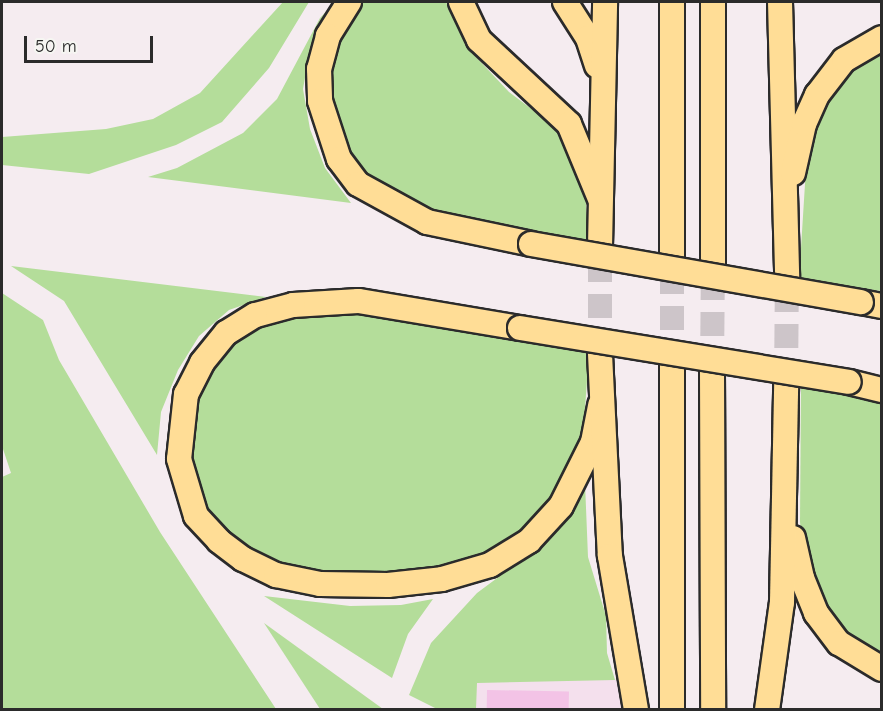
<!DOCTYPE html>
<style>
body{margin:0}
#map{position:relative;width:883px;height:711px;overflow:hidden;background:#f5ecf0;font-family:"Comic Neue",sans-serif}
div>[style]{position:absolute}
.built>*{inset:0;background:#f4e0ed;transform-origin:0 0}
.green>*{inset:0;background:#b4dd9a}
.building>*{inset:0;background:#f3c3e6;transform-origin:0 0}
.trunk-tunnel>*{height:24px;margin-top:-12px;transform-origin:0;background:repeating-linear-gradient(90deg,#cdc5c9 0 24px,transparent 0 36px)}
.roads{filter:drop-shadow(2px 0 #2b2b2b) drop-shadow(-2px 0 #2b2b2b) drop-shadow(0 2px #2b2b2b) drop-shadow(0 -2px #2b2b2b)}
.trunk>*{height:24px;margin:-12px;padding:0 12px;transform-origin:12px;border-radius:12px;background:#ffdd96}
.bridges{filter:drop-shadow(2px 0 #2b2b2b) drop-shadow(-2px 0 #2b2b2b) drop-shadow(0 2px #2b2b2b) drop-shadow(0 -2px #2b2b2b)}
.trunk-bridge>*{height:24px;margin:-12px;padding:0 12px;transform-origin:12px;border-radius:12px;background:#ffdd96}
span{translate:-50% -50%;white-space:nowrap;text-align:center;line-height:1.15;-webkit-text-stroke:6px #f6f6f2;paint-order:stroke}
.frame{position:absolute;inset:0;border:3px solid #2b2b2b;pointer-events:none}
.scale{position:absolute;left:24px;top:36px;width:129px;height:27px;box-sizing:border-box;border:3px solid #2b2b2b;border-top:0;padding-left:8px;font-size:18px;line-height:21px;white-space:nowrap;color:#2b2b2b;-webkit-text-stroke:4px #f6f6f2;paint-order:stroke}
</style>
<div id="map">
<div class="built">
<i style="left:622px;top:680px;width:29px;height:146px;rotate:90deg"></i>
</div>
<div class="green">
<i style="clip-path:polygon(283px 2px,309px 2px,269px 68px,222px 122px,176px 145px,89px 174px,2px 165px,2px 137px,106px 129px,153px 119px,200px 93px)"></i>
<i style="clip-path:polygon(335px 2px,310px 50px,303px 89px,310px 129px,325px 168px,351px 203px,148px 177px,177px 168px,243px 133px,277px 99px,320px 18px)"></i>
<i style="clip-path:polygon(361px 2px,446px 2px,476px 57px,509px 92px,554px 126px,571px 152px,585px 191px,589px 243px,431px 217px,355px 170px,328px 94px,343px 27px)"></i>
<i style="clip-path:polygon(881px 51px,881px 291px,799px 280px,807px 152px,815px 124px,843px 79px,864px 59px)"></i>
<i style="clip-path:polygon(11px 266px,266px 297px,229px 310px,199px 336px,178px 370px,161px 412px,157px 455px,64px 301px)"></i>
<i style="clip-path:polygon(2px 293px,43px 320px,59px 360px,160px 532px,276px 709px,2px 709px,2px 477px,11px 473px,2px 446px)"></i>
<i style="clip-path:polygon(313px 315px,368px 315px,589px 352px,583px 437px,547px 507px,520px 535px,486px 555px,445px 570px,389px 575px,318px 575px,277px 569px,211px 523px,185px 447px,190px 407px,208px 370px,237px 341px,273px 322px)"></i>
<i style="clip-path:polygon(801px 386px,881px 401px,881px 662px,830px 623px,804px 560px,800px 522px)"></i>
<i style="clip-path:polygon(585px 483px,588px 557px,606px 616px,607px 653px,615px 680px,477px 683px,476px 709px,437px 709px,409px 695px,431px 643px,477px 593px,550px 539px,574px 507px)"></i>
<i style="clip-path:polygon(264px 596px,350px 606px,401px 605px,433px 599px,408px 634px,392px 678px)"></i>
<i style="clip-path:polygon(264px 623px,383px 709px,320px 709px)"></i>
</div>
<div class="building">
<i style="left:487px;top:690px;width:82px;height:19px;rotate:1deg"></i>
</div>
<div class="trunk-tunnel">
<i style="left:600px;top:354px;width:108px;rotate:-90deg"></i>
<i style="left:672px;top:366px;width:108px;rotate:-90deg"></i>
<i style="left:712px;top:372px;width:107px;rotate:-89.5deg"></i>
<i style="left:786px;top:384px;width:107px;rotate:-89.5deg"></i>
</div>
<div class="roads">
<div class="trunk">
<i style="left:349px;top:2px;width:40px;rotate:122deg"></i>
<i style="left:328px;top:36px;width:34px;rotate:105deg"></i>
<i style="left:319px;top:69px;width:32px;rotate:88deg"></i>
<i style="left:320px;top:101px;width:61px;rotate:71.9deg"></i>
<i style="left:339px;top:159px;width:31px;rotate:53deg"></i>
<i style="left:358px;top:184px;width:79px;rotate:28.8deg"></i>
<i style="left:427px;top:222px;width:106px;rotate:11.9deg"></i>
<i style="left:461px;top:2px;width:42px;rotate:64.7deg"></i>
<i style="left:479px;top:40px;width:123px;rotate:43deg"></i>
<i style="left:569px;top:124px;width:81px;rotate:67.5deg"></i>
<i style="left:565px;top:2px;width:43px;rotate:57.4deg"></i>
<i style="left:588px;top:38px;width:29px;rotate:72deg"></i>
<i style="left:713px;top:2px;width:263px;rotate:90deg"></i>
<i style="left:780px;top:2px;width:275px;rotate:88.5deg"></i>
<i style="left:793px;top:173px;width:50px;rotate:-77.3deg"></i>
<i style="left:804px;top:124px;width:32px;rotate:-66deg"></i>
<i style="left:817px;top:95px;width:44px;rotate:-52.4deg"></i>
<i style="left:844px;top:60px;width:44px;rotate:-30.1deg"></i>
<i style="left:600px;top:246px;width:244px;rotate:-88.8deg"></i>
<i style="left:672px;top:258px;width:256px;rotate:-90deg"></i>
<i style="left:861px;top:302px;width:21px;rotate:11deg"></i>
<i style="left:520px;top:328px;width:164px;rotate:-170.5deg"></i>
<i style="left:358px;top:301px;width:65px;rotate:176.5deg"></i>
<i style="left:293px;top:305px;width:39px;rotate:165deg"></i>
<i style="left:255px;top:315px;width:34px;rotate:148deg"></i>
<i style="left:226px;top:333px;width:38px;rotate:129deg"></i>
<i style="left:202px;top:363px;width:35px;rotate:117deg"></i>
<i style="left:186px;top:394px;width:65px;rotate:96.1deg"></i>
<i style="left:179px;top:459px;width:59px;rotate:73.4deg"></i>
<i style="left:196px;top:516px;width:34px;rotate:47deg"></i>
<i style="left:219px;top:541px;width:30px;rotate:37deg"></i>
<i style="left:243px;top:559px;width:37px;rotate:26deg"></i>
<i style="left:276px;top:575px;width:45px;rotate:11.6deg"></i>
<i style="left:320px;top:584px;width:68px;rotate:0.8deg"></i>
<i style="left:388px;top:585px;width:54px;rotate:-6.3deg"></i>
<i style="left:442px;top:579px;width:50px;rotate:-16.3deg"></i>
<i style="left:490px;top:565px;width:46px;rotate:-31.6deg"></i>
<i style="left:529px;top:541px;width:47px;rotate:-47.6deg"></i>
<i style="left:561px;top:506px;width:72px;rotate:-63.4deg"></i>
<i style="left:593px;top:442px;width:38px;rotate:-79deg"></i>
<i style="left:600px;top:354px;width:202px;rotate:87.2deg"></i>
<i style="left:610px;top:556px;width:156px;rotate:80.4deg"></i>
<i style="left:672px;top:366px;width:344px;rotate:90deg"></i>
<i style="left:712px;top:372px;width:338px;rotate:89.8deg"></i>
<i style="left:849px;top:382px;width:34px;rotate:14deg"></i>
<i style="left:793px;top:538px;width:41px;rotate:77.3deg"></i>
<i style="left:802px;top:578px;width:38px;rotate:68deg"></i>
<i style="left:816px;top:613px;width:38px;rotate:53deg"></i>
<i style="left:839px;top:643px;width:50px;rotate:31.2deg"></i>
<i style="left:767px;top:710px;width:109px;rotate:-82.1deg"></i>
<i style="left:782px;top:602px;width:218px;rotate:-88.9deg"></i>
</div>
</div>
<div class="bridges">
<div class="trunk-bridge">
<i style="left:531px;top:244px;width:335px;rotate:10deg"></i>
<i style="left:520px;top:328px;width:333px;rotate:9.3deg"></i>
</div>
</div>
<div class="frame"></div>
<div class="scale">50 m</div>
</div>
